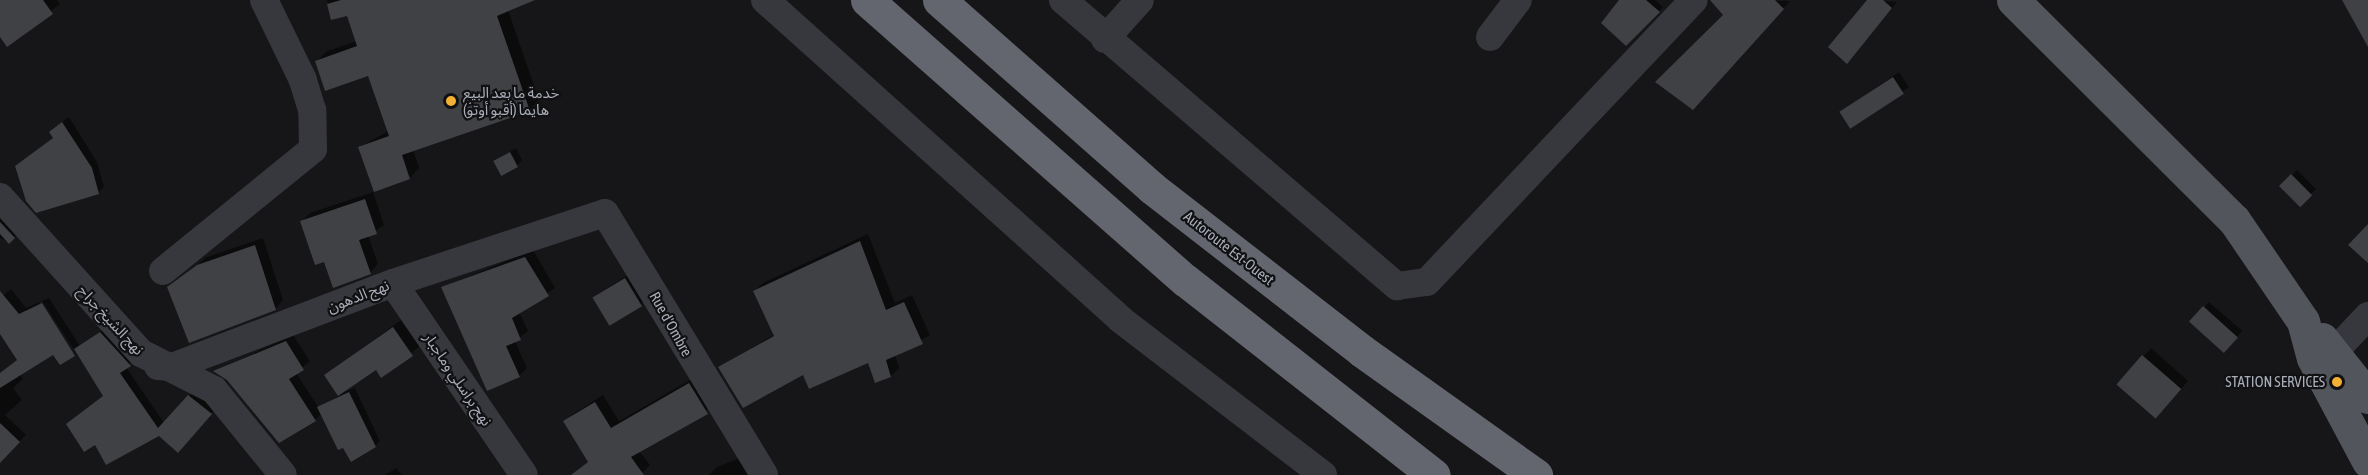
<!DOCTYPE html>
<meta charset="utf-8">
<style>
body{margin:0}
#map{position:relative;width:2368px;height:475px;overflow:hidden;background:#161618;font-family:"Asap Condensed","Noto Sans Arabic",sans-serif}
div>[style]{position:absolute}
.shadow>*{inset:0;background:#0007;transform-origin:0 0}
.building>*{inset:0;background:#404145;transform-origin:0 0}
.minor>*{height:28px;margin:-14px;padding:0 14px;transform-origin:14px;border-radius:14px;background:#37383d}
.major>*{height:33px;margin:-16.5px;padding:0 16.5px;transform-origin:16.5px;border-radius:16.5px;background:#53555c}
.highway>*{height:33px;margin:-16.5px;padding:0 16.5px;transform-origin:16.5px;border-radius:16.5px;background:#63666e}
.dots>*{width:16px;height:16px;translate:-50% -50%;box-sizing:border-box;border:3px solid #111113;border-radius:50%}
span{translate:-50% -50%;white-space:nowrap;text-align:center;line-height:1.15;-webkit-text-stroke:4.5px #111113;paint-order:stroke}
.poi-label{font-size:15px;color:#a8adb8}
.left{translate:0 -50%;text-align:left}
.right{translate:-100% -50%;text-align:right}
.street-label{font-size:15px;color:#a8adb8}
</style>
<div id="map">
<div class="shadow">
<i style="clip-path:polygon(0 0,57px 0,60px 4px,7px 45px,0 36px)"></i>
<i style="clip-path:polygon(327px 0,523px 0,508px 10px,539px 100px,529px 110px,413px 149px,419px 168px,410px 178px,360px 147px,388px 131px,369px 74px,317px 61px,327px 51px,357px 41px,348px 14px,332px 18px)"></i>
<i style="clip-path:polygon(1622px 0,1655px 0,1663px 7px,1626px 44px)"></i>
<i style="clip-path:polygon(1711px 0,1790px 1px,1699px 101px,1657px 81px,1725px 15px)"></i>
<i style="clip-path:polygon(1869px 0,1897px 2px,1852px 56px)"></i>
<i style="left:1899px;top:72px;width:18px;height:70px;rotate:56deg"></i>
<i style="clip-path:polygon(69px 117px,97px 162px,104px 187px,98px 193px,55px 137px,57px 126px)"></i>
<i style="clip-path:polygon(516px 148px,522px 160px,517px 166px,495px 161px)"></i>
<i style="left:2297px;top:170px;width:27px;height:23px;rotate:45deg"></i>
<i style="clip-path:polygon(373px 192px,384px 225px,368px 235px,378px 264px,370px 273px,325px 260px,302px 221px,310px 213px)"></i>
<i style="clip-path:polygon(0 208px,21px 231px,9px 242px,0 238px)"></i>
<i style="clip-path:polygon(868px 234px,895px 303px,912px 295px,930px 335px,895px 355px,899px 368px,891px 376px,869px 361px,804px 373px,720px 367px,775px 334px,755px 291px,763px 283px)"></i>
<i style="clip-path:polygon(263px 238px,283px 300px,275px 309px,169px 287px,207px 257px)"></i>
<i style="clip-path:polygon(533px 250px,555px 288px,519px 312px,528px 331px,515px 341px,527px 368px,519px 376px,443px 287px)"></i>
<i style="clip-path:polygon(631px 273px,646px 299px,641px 304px,593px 297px)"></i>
<i style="clip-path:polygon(11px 289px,26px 308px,39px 302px,73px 355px,54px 352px,20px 374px,23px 379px,13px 388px,22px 400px,5px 415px,26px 435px,0 461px,0 374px,18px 359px,0 331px,0 298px)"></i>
<i style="clip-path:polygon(49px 298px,80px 346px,107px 327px,136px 359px,126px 367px,164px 423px,195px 390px,217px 407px,184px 444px,160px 435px,104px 396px,42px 301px)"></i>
<i style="left:2209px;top:302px;width:44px;height:26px;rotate:41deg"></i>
<i style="clip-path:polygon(401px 320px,420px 346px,381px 376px,376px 368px,340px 393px,355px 388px,380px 441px,375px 446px,322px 413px,315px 420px,215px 371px,293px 335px,310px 361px,296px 373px,319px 408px,340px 395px,326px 375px)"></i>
<i style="clip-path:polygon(2151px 348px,2188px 381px,2163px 409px,2118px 384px)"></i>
<i style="clip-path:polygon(697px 376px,714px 405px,639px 451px,650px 465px,642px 473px,572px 475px,589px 461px,565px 422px,573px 414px,603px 395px,619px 421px)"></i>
<i style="clip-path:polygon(745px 456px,758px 475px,709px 475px,717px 467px)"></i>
<i style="clip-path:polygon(396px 468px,402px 475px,385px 475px)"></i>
</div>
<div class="building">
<i style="clip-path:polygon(0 0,43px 0,53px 14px,7px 47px,0 37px)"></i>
<i style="clip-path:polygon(341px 0,535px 0,497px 16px,530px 111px,402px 155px,410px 179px,374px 192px,358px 147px,389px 136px,368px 76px,325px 91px,315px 61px,357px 46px,347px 16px,331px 20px,327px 4px)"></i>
<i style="clip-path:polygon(1619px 0,1646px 0,1660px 12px,1626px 46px,1601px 23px)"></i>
<i style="clip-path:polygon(1710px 0,1775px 0,1784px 9px,1693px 110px,1655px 82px,1723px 15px)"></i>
<i style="clip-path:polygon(1867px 0,1883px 0,1892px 8px,1847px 64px,1828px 47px)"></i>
<i style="clip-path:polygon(2342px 0,2368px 0,2368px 47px)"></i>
<i style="left:1893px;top:77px;width:20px;height:64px;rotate:57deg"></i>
<i style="clip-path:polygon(62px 122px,92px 168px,99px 194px,36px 213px,26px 201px,15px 166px,53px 138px,49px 132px)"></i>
<i style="left:510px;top:152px;width:17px;height:19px;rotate:62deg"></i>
<i style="left:2291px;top:174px;width:30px;height:17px;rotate:45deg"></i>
<i style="clip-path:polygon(365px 199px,377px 234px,359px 240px,371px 274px,333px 288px,324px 262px,315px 265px,300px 221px)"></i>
<i style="clip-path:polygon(0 222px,15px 238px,9px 244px,0 234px)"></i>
<i style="clip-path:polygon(2368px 224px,2368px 263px,2348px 245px)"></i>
<i style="clip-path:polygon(860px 241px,886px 310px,904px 302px,923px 344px,886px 360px,891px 377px,875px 383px,868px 363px,809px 389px,803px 375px,743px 408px,718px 367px,774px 336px,753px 291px)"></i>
<i style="clip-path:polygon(255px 245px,276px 310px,189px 343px,167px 287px,197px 265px)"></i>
<i style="clip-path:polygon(525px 257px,549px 296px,512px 318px,521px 340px,506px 346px,520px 377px,487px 391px,441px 287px)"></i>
<i style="left:625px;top:278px;width:33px;height:38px;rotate:59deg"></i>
<i style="clip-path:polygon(0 291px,19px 314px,42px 303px,75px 356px,60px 365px,53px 355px,0 388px,0 373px,17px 360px,0 334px)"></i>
<i style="left:2203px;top:306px;width:47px;height:21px;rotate:42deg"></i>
<i style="clip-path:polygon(393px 327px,413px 356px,381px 378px,376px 370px,338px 396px,324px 375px)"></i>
<i style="clip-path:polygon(100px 332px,131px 366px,120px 373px,158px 428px,188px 395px,212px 414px,178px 453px,159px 436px,106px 465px,95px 445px,84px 452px,66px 424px,103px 396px,74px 349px)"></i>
<i style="clip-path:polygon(286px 341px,304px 370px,289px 379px,316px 421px,279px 443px,227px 380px,213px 371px)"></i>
<i style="left:2142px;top:355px;width:52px;height:39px;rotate:41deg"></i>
<i style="clip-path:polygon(689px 383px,708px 414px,631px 457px,644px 475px,571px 475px,588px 462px,563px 421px,595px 402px,611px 428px)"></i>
<i style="clip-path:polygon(349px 392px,376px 447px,351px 462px,343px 448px,338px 450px,317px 407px)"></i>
<i style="clip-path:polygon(0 423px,20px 442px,0 463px)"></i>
</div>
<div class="minor">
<i style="left:765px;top:0;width:477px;rotate:41.9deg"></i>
<i style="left:1120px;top:319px;width:256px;rotate:37.5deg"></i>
<i style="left:1063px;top:0;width:440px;rotate:40.6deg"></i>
<i style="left:1397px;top:286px;width:30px;rotate:-8deg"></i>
<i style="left:1427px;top:282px;width:388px;rotate:-46.6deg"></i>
<i style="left:1490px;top:37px;width:46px;rotate:-52.9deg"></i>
<i style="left:1105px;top:39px;width:52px;rotate:-48.1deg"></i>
<i style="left:0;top:197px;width:210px;rotate:47.9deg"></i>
<i style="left:141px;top:353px;width:82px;rotate:26.9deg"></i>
<i style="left:214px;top:390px;width:109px;rotate:50.9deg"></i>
<i style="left:163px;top:271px;width:193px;rotate:-39.1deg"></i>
<i style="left:313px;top:149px;width:39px;rotate:-91deg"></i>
<i style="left:312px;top:110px;width:31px;rotate:-107deg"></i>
<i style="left:303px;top:80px;width:89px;rotate:-116deg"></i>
<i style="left:393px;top:283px;width:232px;rotate:55.7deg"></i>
<i style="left:2333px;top:353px;width:51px;rotate:-46.6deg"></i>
<i style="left:158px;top:366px;width:14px;rotate:4deg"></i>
<i style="left:172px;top:367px;width:236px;rotate:-20.8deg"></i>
<i style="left:393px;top:283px;width:223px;rotate:-18.3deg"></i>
<i style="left:605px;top:213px;width:306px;rotate:58.7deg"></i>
</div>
<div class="major">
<i style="left:2013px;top:0;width:312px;rotate:44.9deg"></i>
<i style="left:2234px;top:220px;width:122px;rotate:55.7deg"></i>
<i style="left:2303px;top:321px;width:38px;rotate:75deg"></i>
<i style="left:2313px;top:358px;width:117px;rotate:61.9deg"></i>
<i style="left:2322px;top:339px;width:74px;rotate:51.6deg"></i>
</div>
<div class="highway">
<i style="left:867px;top:0;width:424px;rotate:41.4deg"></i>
<i style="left:1185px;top:280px;width:316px;rotate:38.1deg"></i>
<i style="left:939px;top:0;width:284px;rotate:41.4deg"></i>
<i style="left:1152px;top:188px;width:266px;rotate:37.8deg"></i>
<i style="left:1362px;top:351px;width:214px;rotate:35.5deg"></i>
</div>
<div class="dots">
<i style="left:451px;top:101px;background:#f2b134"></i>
<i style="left:2337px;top:382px;background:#f2b134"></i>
</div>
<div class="poi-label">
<span class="left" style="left:463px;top:101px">خدمة ما بعد البيع<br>هايما (أقبو أوتو)</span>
<span class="right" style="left:2325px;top:382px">STATION SERVICES</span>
</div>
<div class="street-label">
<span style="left:1229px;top:248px;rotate:38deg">Autoroute Est-Ouest</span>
<span style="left:358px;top:296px;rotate:-21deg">نهج الدهون</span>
<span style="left:111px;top:320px;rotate:47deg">نهج الشيخ جراح</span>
<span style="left:671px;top:324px;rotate:61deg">Rue d'Ombre</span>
<span style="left:458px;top:379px;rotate:56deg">نهج براسلي وماجبار</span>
</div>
</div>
